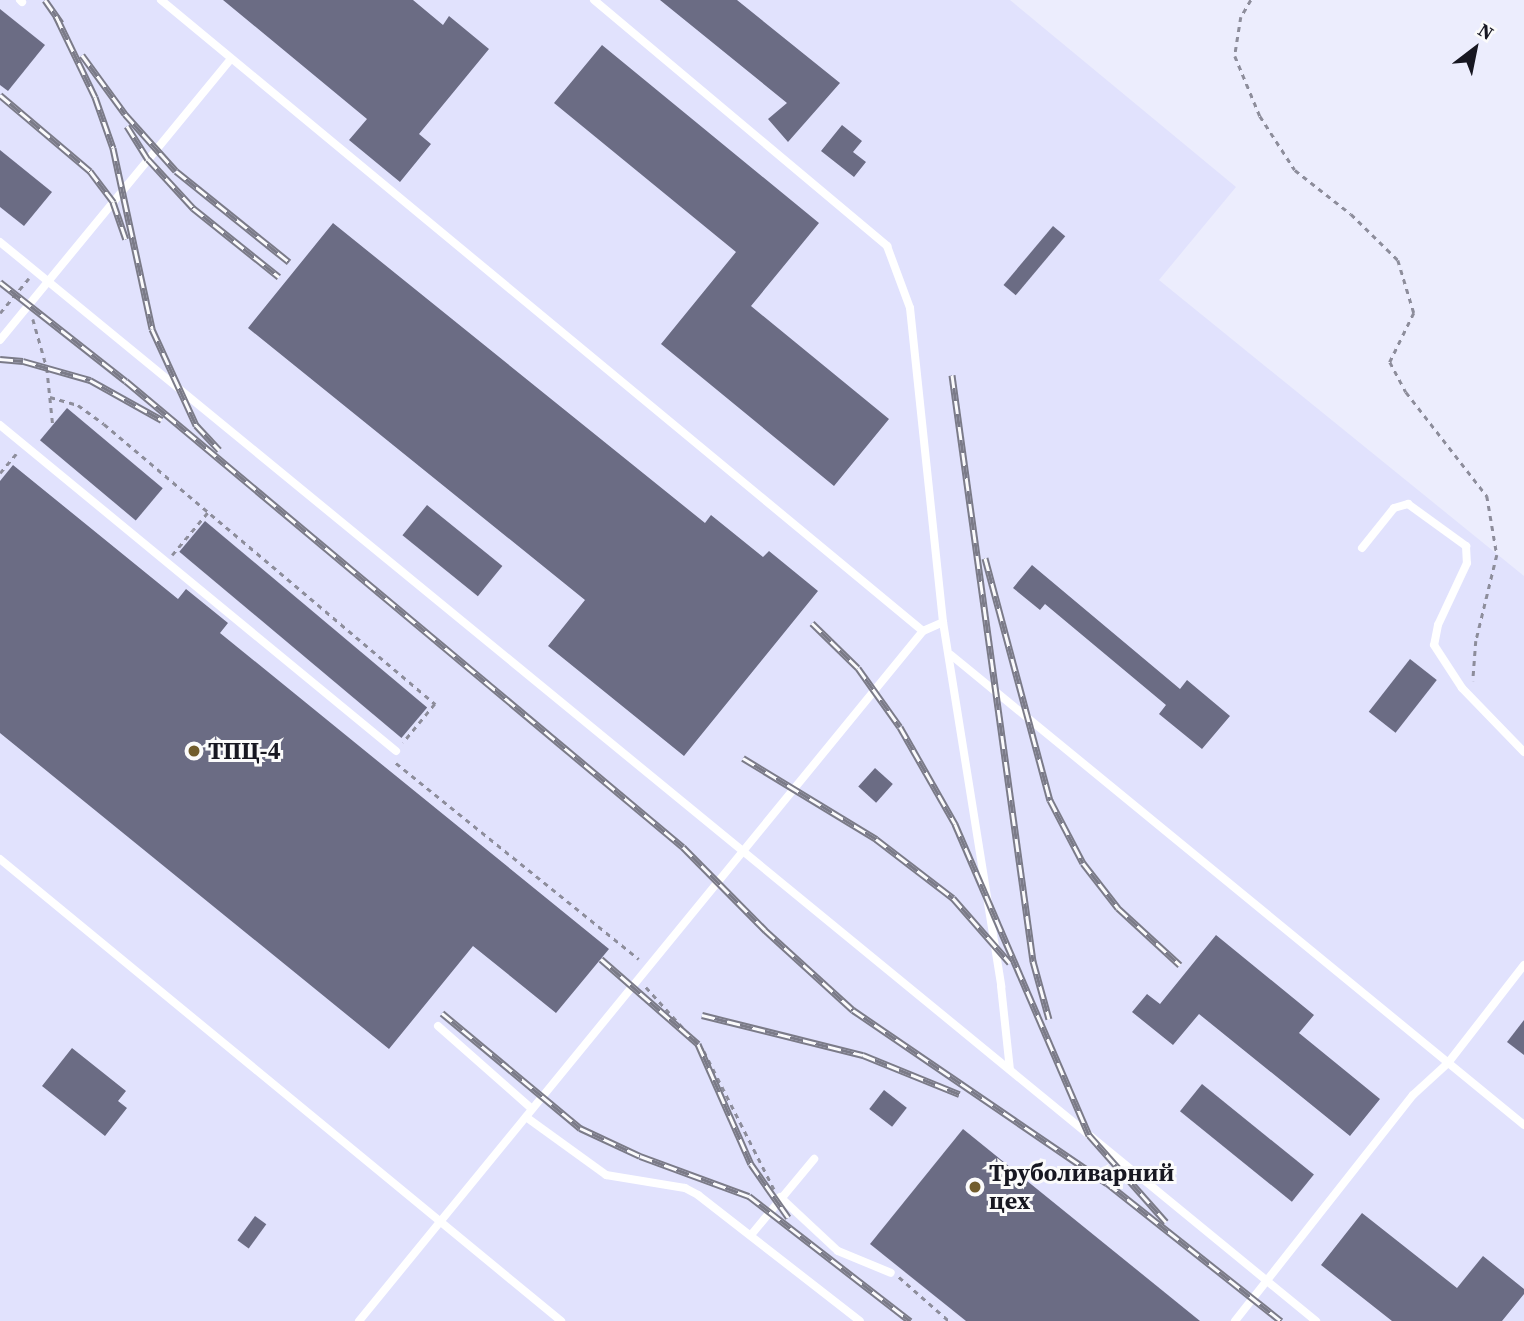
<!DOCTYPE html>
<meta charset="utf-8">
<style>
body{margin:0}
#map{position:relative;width:1524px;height:1321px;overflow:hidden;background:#ecedfd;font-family:"Source Serif 4",serif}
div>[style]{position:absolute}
.built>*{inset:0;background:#e1e2fd}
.building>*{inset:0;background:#6b6c84;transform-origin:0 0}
.path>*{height:2.5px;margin-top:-1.25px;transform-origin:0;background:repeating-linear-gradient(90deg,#8d8d9b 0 5px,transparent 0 10px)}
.lane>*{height:8px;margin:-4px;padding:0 4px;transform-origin:4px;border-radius:4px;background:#fff}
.rail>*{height:7px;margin-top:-3.5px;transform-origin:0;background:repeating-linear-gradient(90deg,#fbfbfb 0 13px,#7b7b88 0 26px);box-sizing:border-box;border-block:2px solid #7b7b88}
.dots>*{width:19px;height:19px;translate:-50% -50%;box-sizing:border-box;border:4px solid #fbfbfb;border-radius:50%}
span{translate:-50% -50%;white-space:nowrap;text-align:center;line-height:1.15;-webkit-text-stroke:6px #fbfbfb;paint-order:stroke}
.poi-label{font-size:24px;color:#171721;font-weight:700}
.left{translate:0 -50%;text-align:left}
.north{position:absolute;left:1440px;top:14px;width:70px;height:70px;-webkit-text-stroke:5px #fbfbfb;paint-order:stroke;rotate:32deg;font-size:19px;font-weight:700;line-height:28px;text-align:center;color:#171721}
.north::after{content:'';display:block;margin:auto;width:24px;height:32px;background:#171721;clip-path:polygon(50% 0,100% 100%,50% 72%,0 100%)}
</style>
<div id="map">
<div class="built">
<i style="clip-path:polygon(0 0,1010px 0,1236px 187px,1159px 280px,1524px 576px,1524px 1321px,0 1321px)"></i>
</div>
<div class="building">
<i style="clip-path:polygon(223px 0,413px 0,443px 25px,449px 16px,489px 49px,419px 134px,431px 144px,400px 182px,349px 140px,367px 119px)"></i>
<i style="clip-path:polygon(660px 0,737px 0,840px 83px,788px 142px,768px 119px,787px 103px)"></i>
<i style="clip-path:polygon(0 9px,45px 45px,8px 91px,0 85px)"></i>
<i style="clip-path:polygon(602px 45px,819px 223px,751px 306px,889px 419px,834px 486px,661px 344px,736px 252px,554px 103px)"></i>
<i style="clip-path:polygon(842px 125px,862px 141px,853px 152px,866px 162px,854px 177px,821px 151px)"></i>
<i style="clip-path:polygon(0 150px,52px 192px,24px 226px,0 207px)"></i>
<i style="clip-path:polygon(333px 223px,705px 523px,711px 515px,763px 557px,769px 551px,818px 591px,684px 756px,548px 646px,585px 600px,248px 328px)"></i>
<i style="left:1053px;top:226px;width:16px;height:77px;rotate:40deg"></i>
<i style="left:67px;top:408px;width:125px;height:42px;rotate:40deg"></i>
<i style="clip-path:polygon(13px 465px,178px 599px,186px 589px,228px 623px,220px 633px,609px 949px,556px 1013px,473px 946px,389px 1049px,0 733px,0 481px)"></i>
<i style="left:427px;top:505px;width:97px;height:39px;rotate:39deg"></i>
<i style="left:205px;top:521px;width:290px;height:40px;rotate:40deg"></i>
<i style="clip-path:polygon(1032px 565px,1180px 689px,1187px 680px,1230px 716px,1202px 749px,1159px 714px,1166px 705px,1045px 604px,1040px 610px,1013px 588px)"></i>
<i style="left:1410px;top:659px;width:34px;height:67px;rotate:38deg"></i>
<i style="left:875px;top:768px;width:24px;height:25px;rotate:42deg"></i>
<i style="clip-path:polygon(1216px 935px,1314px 1015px,1299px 1033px,1380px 1099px,1350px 1136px,1199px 1014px,1173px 1045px,1132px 1012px,1147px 994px,1160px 1004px)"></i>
<i style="clip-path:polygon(1524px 1020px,1524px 1055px,1507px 1042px)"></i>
<i style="clip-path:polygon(72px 1048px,126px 1091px,118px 1101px,127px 1108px,105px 1136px,42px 1086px)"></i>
<i style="left:1202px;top:1084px;width:144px;height:35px;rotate:39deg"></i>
<i style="left:884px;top:1090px;width:29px;height:24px;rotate:38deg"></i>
<i style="clip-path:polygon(963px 1129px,1200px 1321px,966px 1321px,870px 1244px)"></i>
<i style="clip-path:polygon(1362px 1213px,1457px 1288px,1483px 1256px,1524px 1289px,1524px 1294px,1502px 1321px,1392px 1321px,1321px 1265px)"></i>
<i style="left:255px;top:1216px;width:14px;height:30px;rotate:36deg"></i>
</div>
<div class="path">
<i style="left:1251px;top:0;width:20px;rotate:120deg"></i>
<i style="left:1241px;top:17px;width:39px;rotate:99deg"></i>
<i style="left:1235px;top:56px;width:65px;rotate:67.4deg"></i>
<i style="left:1260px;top:116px;width:64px;rotate:57.1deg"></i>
<i style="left:1295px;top:170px;width:71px;rotate:38.2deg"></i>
<i style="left:1351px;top:214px;width:66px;rotate:44.4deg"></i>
<i style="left:1398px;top:260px;width:55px;rotate:73.2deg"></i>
<i style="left:1414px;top:313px;width:55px;rotate:116.1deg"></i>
<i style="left:1390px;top:362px;width:34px;rotate:62deg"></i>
<i style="left:1406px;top:392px;width:132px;rotate:52.1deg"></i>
<i style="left:1487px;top:496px;width:60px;rotate:80.4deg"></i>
<i style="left:1497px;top:555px;width:89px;rotate:103.7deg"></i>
<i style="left:1476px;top:641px;width:40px;rotate:94.3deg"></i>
<i style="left:0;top:313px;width:45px;rotate:-50.4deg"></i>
<i style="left:33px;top:319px;width:51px;rotate:74.1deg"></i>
<i style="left:47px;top:368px;width:58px;rotate:84.1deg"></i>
<i style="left:50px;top:397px;width:29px;rotate:16deg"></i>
<i style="left:78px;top:405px;width:32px;rotate:36deg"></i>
<i style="left:104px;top:424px;width:434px;rotate:40.2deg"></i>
<i style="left:435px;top:704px;width:50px;rotate:129.4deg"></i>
<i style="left:0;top:473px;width:25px;rotate:-50deg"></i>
<i style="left:172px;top:555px;width:56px;rotate:-50.1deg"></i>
<i style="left:396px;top:763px;width:312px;rotate:38.9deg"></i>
<i style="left:646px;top:987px;width:86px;rotate:47.8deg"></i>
<i style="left:704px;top:1051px;width:155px;rotate:63.1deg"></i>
<i style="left:899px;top:1277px;width:67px;rotate:41.3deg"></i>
</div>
<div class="lane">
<i style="left:20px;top:0;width:3px;rotate:45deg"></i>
<i style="left:161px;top:0;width:989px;rotate:39.63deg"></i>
<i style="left:594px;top:0;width:383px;rotate:40deg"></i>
<i style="left:887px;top:246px;width:66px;rotate:69.6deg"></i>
<i style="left:910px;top:308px;width:316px;rotate:84deg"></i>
<i style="left:943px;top:622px;width:369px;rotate:80.9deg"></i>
<i style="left:1001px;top:986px;width:84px;rotate:83.9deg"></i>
<i style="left:0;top:242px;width:1702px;rotate:39.35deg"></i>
<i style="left:0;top:340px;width:364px;rotate:-50.6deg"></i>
<i style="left:0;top:425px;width:513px;rotate:39.46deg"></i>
<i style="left:1362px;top:548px;width:51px;rotate:-51.3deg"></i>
<i style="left:1394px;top:508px;width:15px;rotate:-16deg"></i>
<i style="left:1408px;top:504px;width:72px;rotate:35.9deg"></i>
<i style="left:1466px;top:546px;width:17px;rotate:87deg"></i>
<i style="left:1467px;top:563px;width:68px;rotate:115.1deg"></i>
<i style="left:1438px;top:625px;width:20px;rotate:101deg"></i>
<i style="left:1434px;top:645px;width:51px;rotate:56.9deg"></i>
<i style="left:1462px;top:688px;width:89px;rotate:45.9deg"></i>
<i style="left:951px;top:655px;width:741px;rotate:39.36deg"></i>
<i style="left:0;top:859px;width:727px;rotate:39.47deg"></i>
<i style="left:438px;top:1026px;width:125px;rotate:41.4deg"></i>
<i style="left:526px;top:1117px;width:99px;rotate:35.9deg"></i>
<i style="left:606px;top:1175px;width:80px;rotate:9.3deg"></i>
<i style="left:685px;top:1188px;width:15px;rotate:28deg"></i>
<i style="left:698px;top:1195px;width:205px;rotate:37.9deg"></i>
<i style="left:780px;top:1197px;width:79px;rotate:43deg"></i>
<i style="left:838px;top:1251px;width:57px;rotate:22.5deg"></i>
<i style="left:751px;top:1235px;width:99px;rotate:-50.3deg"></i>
<i style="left:359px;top:1321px;width:891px;rotate:-50.74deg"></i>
<i style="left:923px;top:631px;width:22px;rotate:-24deg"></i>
<i style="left:1235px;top:1321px;width:288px;rotate:-51.8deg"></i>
<i style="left:1413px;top:1095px;width:47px;rotate:-42.4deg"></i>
<i style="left:1448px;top:1063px;width:124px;rotate:-52.2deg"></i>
</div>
<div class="rail">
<i style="left:45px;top:0;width:28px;rotate:55deg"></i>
<i style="left:56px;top:16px;width:90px;rotate:64.3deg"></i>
<i style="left:95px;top:97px;width:54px;rotate:70.6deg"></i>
<i style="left:113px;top:148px;width:185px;rotate:77.8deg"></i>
<i style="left:152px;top:329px;width:106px;rotate:65.4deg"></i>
<i style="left:196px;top:425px;width:34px;rotate:47deg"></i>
<i style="left:82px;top:55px;width:73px;rotate:53.9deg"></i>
<i style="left:125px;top:114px;width:76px;rotate:48.2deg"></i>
<i style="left:176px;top:171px;width:145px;rotate:38.8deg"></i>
<i style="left:0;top:95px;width:118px;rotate:40.2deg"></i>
<i style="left:90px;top:171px;width:39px;rotate:53deg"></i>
<i style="left:113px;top:202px;width:39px;rotate:71deg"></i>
<i style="left:127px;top:126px;width:39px;rotate:58deg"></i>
<i style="left:148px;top:159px;width:67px;rotate:47.4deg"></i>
<i style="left:193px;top:208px;width:110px;rotate:38.7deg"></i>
<i style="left:0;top:282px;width:160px;rotate:38.2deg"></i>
<i style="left:126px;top:381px;width:726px;rotate:39.92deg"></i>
<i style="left:683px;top:847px;width:117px;rotate:45.3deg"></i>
<i style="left:765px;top:930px;width:119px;rotate:42.3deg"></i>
<i style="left:853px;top:1010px;width:307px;rotate:34.3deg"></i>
<i style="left:1107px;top:1183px;width:222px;rotate:38.4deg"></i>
<i style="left:0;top:359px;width:23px;rotate:5deg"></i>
<i style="left:23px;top:361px;width:70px;rotate:15.8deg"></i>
<i style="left:90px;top:380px;width:82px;rotate:29.1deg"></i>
<i style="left:952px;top:375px;width:592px;rotate:82.13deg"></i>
<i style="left:1033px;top:961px;width:60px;rotate:74.6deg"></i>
<i style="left:985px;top:558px;width:251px;rotate:75deg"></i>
<i style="left:1050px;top:800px;width:71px;rotate:62.4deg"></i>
<i style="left:1083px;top:863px;width:57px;rotate:52.1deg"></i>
<i style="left:1118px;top:908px;width:84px;rotate:42.6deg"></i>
<i style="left:812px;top:623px;width:64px;rotate:44.4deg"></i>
<i style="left:858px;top:668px;width:72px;rotate:54.6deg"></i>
<i style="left:900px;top:727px;width:112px;rotate:60.4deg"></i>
<i style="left:955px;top:824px;width:339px;rotate:66.7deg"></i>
<i style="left:1089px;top:1135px;width:116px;rotate:48.5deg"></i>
<i style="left:743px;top:758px;width:156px;rotate:31.3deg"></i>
<i style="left:876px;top:839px;width:97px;rotate:37.5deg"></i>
<i style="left:953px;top:898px;width:86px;rotate:48.8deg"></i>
<i style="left:601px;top:959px;width:129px;rotate:41.2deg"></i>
<i style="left:698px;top:1044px;width:131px;rotate:66.2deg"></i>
<i style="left:751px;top:1164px;width:65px;rotate:55.1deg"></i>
<i style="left:442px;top:1013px;width:180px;rotate:39.8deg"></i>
<i style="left:580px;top:1128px;width:66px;rotate:25deg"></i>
<i style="left:640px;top:1156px;width:116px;rotate:20.2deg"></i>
<i style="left:749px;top:1196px;width:204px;rotate:37.8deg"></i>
<i style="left:702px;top:1015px;width:166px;rotate:14deg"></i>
<i style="left:863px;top:1055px;width:104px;rotate:22.1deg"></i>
</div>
<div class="dots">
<i style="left:194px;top:751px;background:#725d2d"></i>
<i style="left:975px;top:1187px;background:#725d2d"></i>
</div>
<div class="poi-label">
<span class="left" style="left:208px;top:751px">ТПЦ-4</span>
<span class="left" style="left:989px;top:1187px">Труболиварний<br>цех</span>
</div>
<div class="north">N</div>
</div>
